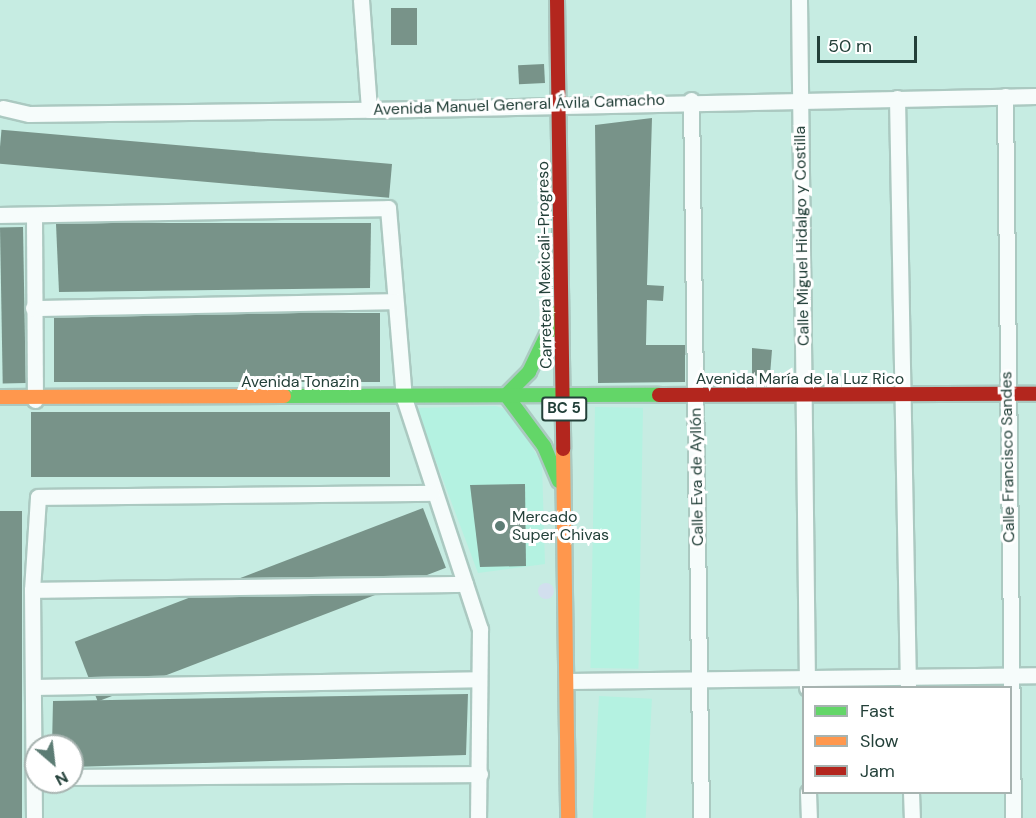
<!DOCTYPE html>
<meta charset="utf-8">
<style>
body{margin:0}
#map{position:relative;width:1036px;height:818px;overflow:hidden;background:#c6ece2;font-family:"DM Sans",sans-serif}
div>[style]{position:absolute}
.built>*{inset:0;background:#b4f2e1;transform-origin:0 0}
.green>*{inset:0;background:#d2dfee}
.round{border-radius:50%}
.building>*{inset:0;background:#789389;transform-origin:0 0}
.roads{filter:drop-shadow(2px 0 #abc9c1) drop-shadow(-2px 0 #abc9c1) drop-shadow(0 2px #abc9c1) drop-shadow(0 -2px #abc9c1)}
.street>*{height:15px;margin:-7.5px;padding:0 7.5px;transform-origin:7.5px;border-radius:7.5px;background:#f6fcfb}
.fast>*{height:14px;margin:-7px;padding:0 7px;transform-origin:7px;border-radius:7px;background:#63d668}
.slow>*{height:14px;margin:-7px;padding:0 7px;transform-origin:7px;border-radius:7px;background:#ff974d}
.jam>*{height:14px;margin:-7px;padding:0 7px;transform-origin:7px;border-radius:7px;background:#b3261e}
.dots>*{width:16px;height:16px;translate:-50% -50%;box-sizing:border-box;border:3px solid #fff;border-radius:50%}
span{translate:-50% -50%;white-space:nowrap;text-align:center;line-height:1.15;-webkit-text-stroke:6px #fff;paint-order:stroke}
.shield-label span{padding:2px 4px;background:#fff;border:2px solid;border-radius:4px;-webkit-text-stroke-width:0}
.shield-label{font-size:15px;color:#234039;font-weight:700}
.street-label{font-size:16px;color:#234039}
.poi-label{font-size:16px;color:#234039}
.left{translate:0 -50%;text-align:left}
.legend{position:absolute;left:802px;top:686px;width:210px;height:108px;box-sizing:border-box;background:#fff;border:2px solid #a7b3b0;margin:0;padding:8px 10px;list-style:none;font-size:18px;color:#234039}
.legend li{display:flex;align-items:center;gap:12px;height:30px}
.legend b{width:30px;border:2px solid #a7b3b0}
.north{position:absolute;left:24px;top:734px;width:60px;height:60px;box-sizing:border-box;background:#fff;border:2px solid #a7b3b0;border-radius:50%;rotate:152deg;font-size:16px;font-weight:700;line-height:24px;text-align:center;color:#234039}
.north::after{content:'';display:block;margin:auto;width:21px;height:27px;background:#5c7c74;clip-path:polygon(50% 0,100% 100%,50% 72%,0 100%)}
.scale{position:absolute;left:817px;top:36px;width:100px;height:27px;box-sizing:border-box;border:3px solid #234039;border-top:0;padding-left:8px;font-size:18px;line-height:21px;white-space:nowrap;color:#234039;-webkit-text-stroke:4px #fff;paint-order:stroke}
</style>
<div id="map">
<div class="built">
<i style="clip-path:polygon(496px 406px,511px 411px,542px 464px,545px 564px,478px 573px,416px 408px)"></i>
<i style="left:595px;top:407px;width:48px;height:261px;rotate:1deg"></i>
<i style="left:599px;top:696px;width:53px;height:122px;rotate:3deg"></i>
</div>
<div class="green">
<i class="round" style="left:538px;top:583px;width:16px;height:16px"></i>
</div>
<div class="building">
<i style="left:391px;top:8px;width:26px;height:37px"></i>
<i style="left:544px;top:64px;width:19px;height:26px;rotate:87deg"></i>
<i style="clip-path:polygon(652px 118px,647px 285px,664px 286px,663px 301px,647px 300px,646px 345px,685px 345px,685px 382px,598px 383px,595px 125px)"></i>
<i style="left:392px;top:164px;width:34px;height:392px;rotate:95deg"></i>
<i style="clip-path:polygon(75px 223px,371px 223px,370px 288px,59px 292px,56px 224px)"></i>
<i style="left:23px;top:227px;width:156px;height:23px;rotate:89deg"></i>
<i style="left:380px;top:313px;width:69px;height:326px;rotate:90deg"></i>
<i style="clip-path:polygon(752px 348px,772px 350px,770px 375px,752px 376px)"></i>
<i style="left:31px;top:412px;width:359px;height:65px"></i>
<i style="clip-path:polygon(525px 484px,526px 566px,480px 567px,470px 485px)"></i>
<i style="left:423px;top:508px;width:64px;height:373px;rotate:69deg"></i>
<i style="left:22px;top:511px;width:307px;height:22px;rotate:90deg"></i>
<i style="clip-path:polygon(468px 694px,466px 755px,72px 767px,72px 746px,52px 746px,53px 701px)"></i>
</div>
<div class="roads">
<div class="street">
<i style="left:361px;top:0;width:110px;rotate:85.8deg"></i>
<i style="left:799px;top:0;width:688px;rotate:89.33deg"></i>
<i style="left:1005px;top:96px;width:722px;rotate:89.37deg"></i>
<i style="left:897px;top:98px;width:590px;rotate:88.93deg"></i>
<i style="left:691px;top:100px;width:718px;rotate:89.2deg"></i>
<i style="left:3px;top:108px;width:27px;rotate:13deg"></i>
<i style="left:29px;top:114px;width:340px;rotate:-0.7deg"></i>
<i style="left:369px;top:110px;width:667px;rotate:-1.2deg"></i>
<i style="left:0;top:215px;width:388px;rotate:-1deg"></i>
<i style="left:388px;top:208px;width:191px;rotate:85.2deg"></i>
<i style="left:404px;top:398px;width:243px;rotate:71.8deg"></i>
<i style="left:480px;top:629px;width:189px;rotate:90.6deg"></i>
<i style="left:34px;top:215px;width:185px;rotate:89.7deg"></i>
<i style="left:33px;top:308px;width:362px;rotate:-1.1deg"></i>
<i style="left:32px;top:590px;width:433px;rotate:-0.8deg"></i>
<i style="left:568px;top:681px;width:468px;rotate:-0.7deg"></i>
<i style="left:33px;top:687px;width:446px;rotate:-1deg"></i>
<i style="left:72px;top:777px;width:408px;rotate:-0.4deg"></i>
<i style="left:808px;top:792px;width:26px;rotate:88deg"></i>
<i style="left:911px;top:792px;width:26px;rotate:88deg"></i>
<i style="left:34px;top:818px;width:228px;rotate:-90.5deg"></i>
<i style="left:32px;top:590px;width:93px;rotate:-86.3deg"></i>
<i style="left:38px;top:497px;width:394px;rotate:-0.6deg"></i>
</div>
<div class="fast">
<i style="left:558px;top:312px;width:67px;rotate:115.8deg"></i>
<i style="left:529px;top:372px;width:33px;rotate:135deg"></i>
<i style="left:506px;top:395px;width:64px;rotate:53.3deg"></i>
<i style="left:544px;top:446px;width:38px;rotate:67deg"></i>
<i style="left:284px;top:396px;width:375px;rotate:-0.2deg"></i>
</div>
<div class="slow">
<i style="left:0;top:397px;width:284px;rotate:-0.2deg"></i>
<i style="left:563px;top:449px;width:369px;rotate:89.2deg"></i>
</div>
<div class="jam">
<i style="left:557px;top:0;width:449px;rotate:89.2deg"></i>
<i style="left:659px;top:395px;width:377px;rotate:-0.2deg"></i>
</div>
</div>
<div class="dots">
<i style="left:500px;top:526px;background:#5c7c74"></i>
</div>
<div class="shield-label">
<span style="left:564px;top:409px">BC 5</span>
</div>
<div class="street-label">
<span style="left:519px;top:105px;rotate:-2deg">Avenida Manuel General Ávila Camacho</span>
<span style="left:802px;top:236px;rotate:-91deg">Calle Miguel Hidalgo y Costilla</span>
<span style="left:545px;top:265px;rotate:-91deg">Carretera Mexicali-Progreso</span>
<span style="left:800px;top:379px">Avenida María de la Luz Rico</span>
<span style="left:300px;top:382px">Avenida Tonazin</span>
<span style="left:1008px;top:457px;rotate:-91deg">Calle Francisco Sandes</span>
<span style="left:697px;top:477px;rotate:-91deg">Calle Eva de Ayllón</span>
</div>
<div class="poi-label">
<span class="left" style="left:512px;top:526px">Mercado<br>Super Chivas</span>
</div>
<ul class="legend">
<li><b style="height:8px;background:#63d668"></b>Fast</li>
<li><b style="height:8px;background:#ff974d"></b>Slow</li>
<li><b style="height:8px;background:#b3261e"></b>Jam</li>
</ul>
<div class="north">N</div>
<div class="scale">50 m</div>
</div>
